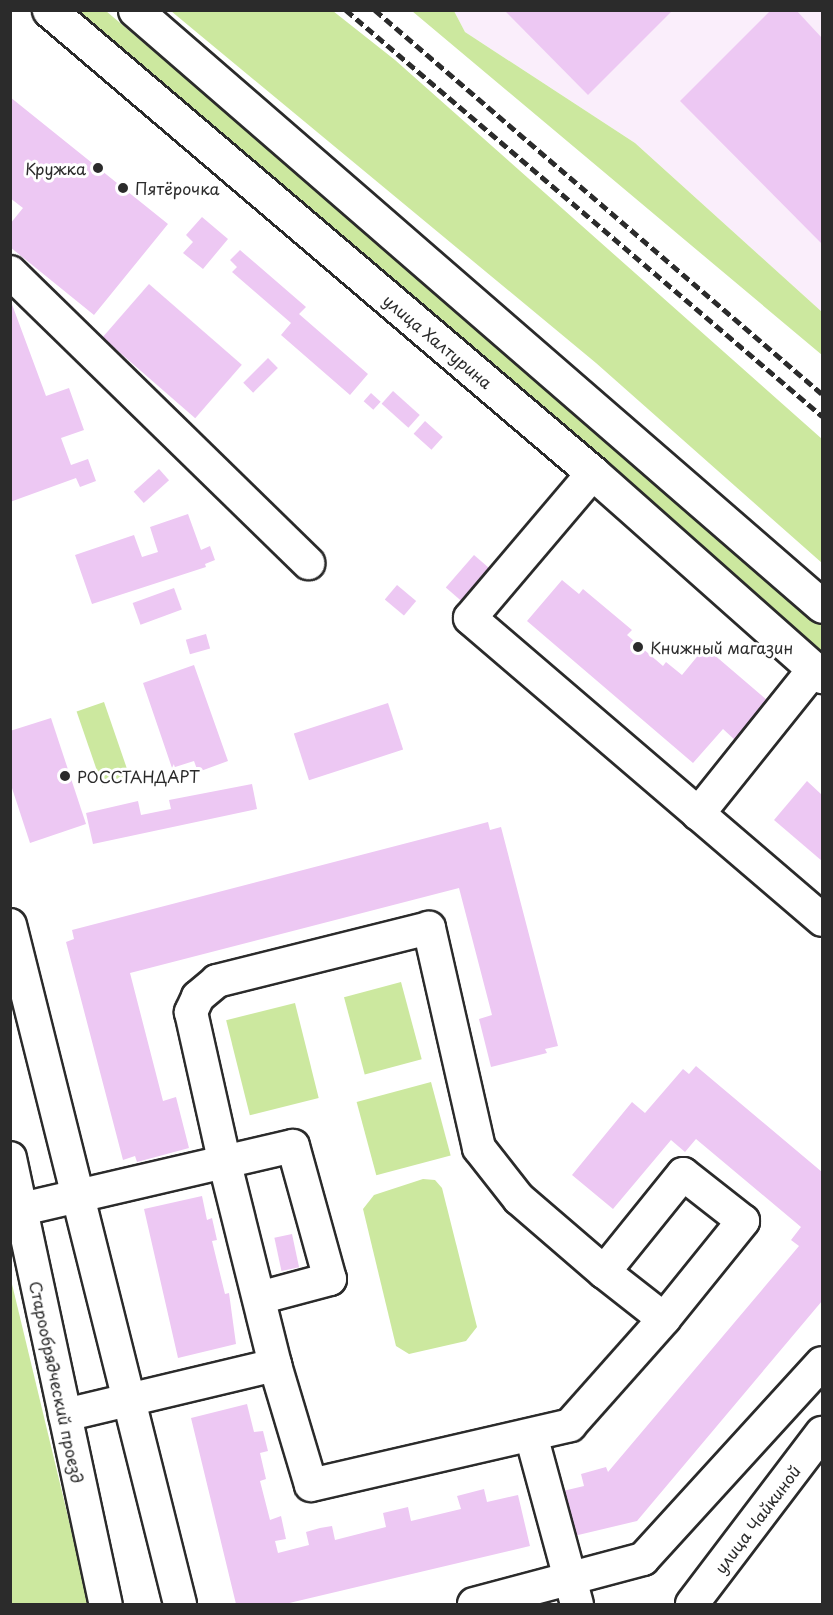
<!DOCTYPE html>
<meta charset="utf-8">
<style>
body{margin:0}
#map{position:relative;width:833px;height:1615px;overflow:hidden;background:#fff;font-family:"Playpen Sans",sans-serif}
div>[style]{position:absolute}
.built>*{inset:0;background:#faeefb}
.green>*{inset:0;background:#cce89f;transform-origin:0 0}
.building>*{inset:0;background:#edc8f3;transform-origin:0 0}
.roads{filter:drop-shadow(2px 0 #2b2b2b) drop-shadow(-2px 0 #2b2b2b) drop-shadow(0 2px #2b2b2b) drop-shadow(0 -2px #2b2b2b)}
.minor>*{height:32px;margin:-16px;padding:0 16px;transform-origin:16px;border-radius:16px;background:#fff}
.major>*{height:33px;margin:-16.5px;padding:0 16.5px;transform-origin:16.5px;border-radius:16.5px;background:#fff}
.rail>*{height:4.5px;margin-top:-2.25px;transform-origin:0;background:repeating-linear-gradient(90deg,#2b2b2b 0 9px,transparent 0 13.5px)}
.dots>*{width:16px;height:16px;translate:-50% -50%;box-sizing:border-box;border:3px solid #fff;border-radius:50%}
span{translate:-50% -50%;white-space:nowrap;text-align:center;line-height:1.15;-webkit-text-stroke:6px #fff;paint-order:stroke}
.poi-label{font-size:16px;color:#2b2b2b}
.right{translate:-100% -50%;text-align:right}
.left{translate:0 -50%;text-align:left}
.street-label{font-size:16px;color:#2b2b2b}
.frame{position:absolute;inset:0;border:12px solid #2b2b2b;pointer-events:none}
</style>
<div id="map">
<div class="built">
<i style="clip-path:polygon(454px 11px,822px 11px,822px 312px,635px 143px,465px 32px)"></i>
</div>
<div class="green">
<i style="clip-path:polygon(76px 11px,106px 11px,562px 397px,822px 623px,822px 657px)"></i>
<i style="clip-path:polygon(171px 11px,333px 11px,395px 60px,822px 439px,822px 563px,596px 363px)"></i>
<i style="clip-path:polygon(412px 11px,454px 11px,465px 32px,635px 143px,822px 312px,822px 355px)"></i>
<i style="left:104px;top:702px;width:79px;height:29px;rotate:71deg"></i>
<i style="left:401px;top:982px;width:80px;height:59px;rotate:75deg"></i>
<i style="left:295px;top:1003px;width:98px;height:71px;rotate:76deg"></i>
<i style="left:431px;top:1082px;width:76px;height:77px;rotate:75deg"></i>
<i style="clip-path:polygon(423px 1179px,435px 1180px,442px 1188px,477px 1327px,466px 1341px,409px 1354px,396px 1346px,363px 1209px,374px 1195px)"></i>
<i style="clip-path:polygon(11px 1280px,89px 1604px,11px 1604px)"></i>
</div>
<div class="building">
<i style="clip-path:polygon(504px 10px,673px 10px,588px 95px)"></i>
<i style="clip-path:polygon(771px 10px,796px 10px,822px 38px,822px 244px,680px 101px)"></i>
<i style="clip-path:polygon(10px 97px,168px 224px,94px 315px,10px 247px,10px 224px,23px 208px,10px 198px)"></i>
<i style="clip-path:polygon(202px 217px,228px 239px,203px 269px,183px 253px,193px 242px,186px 235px)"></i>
<i style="clip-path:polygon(240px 250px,306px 307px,299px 314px,368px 374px,350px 395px,281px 335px,291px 323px,232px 272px,237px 267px,230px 260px)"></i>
<i style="left:149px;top:284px;width:123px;height:71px;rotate:41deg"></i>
<i style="clip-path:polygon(10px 299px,46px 396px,69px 388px,84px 430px,61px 438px,71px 465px,88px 459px,96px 481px,80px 487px,76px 478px,10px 502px)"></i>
<i style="left:268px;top:358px;width:14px;height:35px;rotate:45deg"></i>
<i style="left:393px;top:391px;width:36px;height:17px;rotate:42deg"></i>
<i style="left:371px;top:393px;width:13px;height:11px;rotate:42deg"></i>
<i style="left:425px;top:421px;width:24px;height:17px;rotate:42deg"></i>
<i style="left:159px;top:469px;width:15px;height:34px;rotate:48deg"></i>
<i style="clip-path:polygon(188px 514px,201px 550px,210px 546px,215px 560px,205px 564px,206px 567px,92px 604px,75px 555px,134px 535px,142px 557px,158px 552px,150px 527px)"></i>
<i style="left:474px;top:555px;width:23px;height:43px;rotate:41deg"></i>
<i style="clip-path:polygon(562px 580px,579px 594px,583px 589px,632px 630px,627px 635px,663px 666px,666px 662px,682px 675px,705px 647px,768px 701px,735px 740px,723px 729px,693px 763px,527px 621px)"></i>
<i style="left:397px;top:585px;width:25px;height:19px;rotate:40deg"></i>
<i style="left:174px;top:588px;width:23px;height:44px;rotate:70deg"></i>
<i style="left:206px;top:634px;width:15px;height:21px;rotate:74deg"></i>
<i style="clip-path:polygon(194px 665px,228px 761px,198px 772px,194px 761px,172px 768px,143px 683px)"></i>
<i style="left:388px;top:703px;width:49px;height:99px;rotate:72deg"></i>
<i style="clip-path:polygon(51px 718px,86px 824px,30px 843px,10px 782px,10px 731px)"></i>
<i style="clip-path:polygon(807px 781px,822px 795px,822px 861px,774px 820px)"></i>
<i style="clip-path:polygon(252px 784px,257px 809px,93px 844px,86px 813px,138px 801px,141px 815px,171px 809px,169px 800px)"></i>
<i style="clip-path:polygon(488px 822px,490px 830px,501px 827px,558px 1046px,545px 1049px,547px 1053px,491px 1067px,479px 1019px,492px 1015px,459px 888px,130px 973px,163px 1101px,176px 1097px,189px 1148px,137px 1162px,135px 1156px,123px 1160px,66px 942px,74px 939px,72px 930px)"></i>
<i style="clip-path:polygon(696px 1066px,822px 1172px,822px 1301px,637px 1521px,574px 1536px,563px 1491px,584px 1486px,581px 1474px,606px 1467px,608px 1472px,799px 1246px,791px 1240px,801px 1227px,696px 1139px,685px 1152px,671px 1140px,613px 1209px,572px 1175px,632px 1102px,645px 1113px,683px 1069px,689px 1074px)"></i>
<i style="clip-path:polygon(202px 1196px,207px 1220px,212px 1218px,217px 1240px,212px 1241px,225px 1294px,229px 1293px,236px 1344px,178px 1358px,144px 1209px)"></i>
<i style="left:292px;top:1234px;width:34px;height:18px;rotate:78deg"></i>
<i style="clip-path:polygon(247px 1404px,254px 1432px,263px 1431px,268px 1451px,260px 1453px,266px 1479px,260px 1481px,270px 1520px,281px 1516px,286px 1539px,275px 1541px,278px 1553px,309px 1545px,306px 1532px,320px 1528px,332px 1526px,335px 1540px,386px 1527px,383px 1513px,408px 1507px,411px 1521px,461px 1509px,457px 1496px,484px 1489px,487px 1502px,518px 1495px,530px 1546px,285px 1604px,236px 1604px,191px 1418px)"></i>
</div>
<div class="roads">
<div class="minor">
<i style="left:10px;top:272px;width:417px;rotate:44.3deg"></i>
<i style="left:593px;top:473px;width:190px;rotate:130.3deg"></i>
<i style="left:470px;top:618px;width:464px;rotate:40.6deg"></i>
<i style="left:698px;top:814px;width:186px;rotate:-51.3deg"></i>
<i style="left:10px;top:925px;width:700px;rotate:75.94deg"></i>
<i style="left:10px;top:1158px;width:456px;rotate:77.9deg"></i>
<i style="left:22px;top:1209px;width:278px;rotate:-13.1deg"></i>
<i style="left:293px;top:1146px;width:138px;rotate:74.5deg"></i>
<i style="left:330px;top:1279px;width:73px;rotate:165deg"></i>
<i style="left:604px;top:1272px;width:112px;rotate:-139.3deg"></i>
<i style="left:519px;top:1199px;width:65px;rotate:-128.1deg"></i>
<i style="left:479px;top:1148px;width:226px;rotate:-102.8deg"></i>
<i style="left:429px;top:928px;width:219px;rotate:166deg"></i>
<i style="left:217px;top:981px;width:25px;rotate:140deg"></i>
<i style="left:198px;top:997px;width:17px;rotate:115deg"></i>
<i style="left:191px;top:1012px;width:156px;rotate:77.4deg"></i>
<i style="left:225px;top:1164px;width:207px;rotate:76deg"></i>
<i style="left:275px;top:1365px;width:125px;rotate:73.3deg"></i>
<i style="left:311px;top:1485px;width:266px;rotate:-13deg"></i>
<i style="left:570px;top:1425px;width:142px;rotate:-48.4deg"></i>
<i style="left:664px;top:1319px;width:126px;rotate:-51.1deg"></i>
<i style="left:743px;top:1221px;width:76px;rotate:-141.9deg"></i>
<i style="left:683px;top:1174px;width:126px;rotate:128.9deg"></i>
<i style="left:604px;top:1272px;width:76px;rotate:38.1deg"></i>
<i style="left:65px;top:1415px;width:216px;rotate:-13.4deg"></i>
<i style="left:531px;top:1435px;width:175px;rotate:74.8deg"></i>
<i style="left:474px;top:1604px;width:175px;rotate:-14.9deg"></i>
<i style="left:643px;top:1559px;width:265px;rotate:-47.6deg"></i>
<i style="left:692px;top:1604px;width:215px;rotate:-52.8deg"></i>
</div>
<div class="major">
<i style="left:49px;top:10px;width:714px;rotate:40.4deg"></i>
<i style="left:593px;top:473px;width:306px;rotate:41.6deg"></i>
<i style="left:135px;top:10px;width:909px;rotate:40.94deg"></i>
</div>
</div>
<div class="rail">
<i style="left:346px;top:10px;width:626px;rotate:40.46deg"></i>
<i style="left:375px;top:10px;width:589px;rotate:40.66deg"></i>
</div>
<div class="dots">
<i style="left:98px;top:168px;background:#2b2b2b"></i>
<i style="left:123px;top:188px;background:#2b2b2b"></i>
<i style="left:638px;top:647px;background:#2b2b2b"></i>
<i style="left:65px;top:776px;background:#2b2b2b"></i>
</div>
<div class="poi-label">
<span class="right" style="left:86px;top:168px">Кружка</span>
<span class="left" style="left:135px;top:188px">Пятёрочка</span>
<span class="left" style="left:650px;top:647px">Книжный магазин</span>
<span class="left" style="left:77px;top:776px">РОССТАНДАРТ</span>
</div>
<div class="street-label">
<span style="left:438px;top:341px;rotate:40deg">улица Халтурина</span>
<span style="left:57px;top:1382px;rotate:78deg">Старообрядческий проезд</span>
<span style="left:757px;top:1519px;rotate:-53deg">улица Чайкиной</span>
</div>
<div class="frame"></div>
</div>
